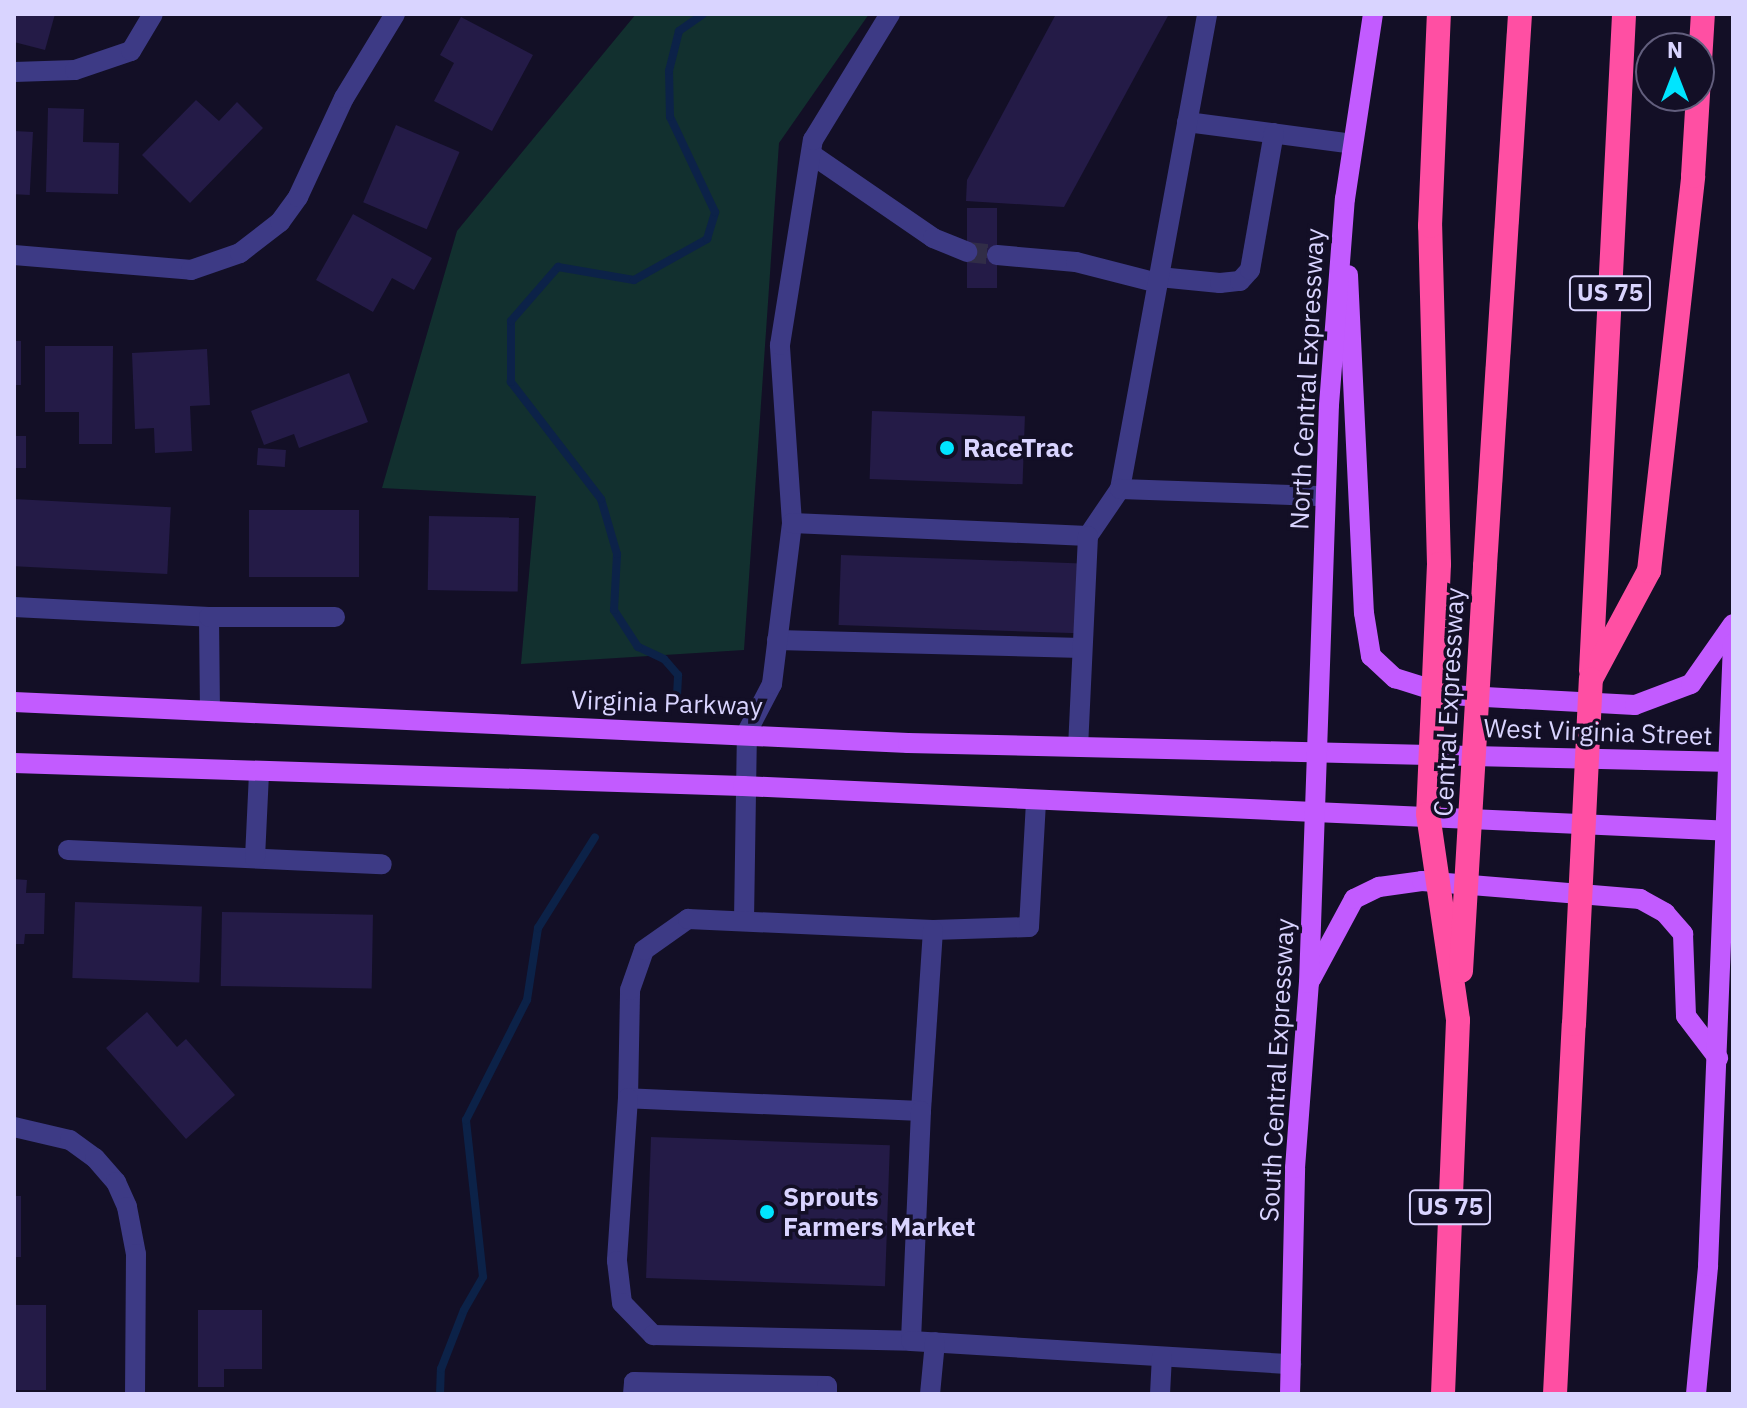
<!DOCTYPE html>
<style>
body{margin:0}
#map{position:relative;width:1747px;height:1408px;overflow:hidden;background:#130f26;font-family:"IBM Plex Sans",sans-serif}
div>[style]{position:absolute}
.green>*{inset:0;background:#12302f}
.stream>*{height:8px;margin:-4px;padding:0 4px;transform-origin:4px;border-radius:4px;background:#0c2248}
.building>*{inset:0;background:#241b47;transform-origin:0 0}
.minor-tunnel>*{height:20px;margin-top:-10px;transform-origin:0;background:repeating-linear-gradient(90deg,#312d47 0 20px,transparent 0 30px)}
.minor>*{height:20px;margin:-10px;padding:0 10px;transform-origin:10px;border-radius:10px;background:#3d3a85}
.major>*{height:20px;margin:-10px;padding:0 10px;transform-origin:10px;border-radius:10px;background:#c25bff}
.highway>*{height:24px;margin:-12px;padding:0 12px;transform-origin:12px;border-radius:12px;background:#ff4fa3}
.highway-bridge>*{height:24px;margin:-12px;padding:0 12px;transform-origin:12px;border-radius:12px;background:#ff4fa3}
.dots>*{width:22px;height:22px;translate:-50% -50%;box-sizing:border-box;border:4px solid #130f26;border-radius:50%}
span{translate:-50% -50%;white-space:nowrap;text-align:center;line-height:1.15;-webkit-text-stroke:7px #130f26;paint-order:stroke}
.shield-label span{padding:2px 6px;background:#130f26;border:2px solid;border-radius:6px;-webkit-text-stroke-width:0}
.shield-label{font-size:24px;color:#d9d4ff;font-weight:700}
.street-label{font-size:26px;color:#d9d4ff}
.poi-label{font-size:26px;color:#d9d4ff;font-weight:700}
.left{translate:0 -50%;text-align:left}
.frame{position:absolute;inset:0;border:16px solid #d9d4ff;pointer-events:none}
.north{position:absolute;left:1635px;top:32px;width:80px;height:80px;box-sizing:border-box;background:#130f26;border:2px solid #625e7d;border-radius:50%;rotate:0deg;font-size:22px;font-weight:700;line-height:32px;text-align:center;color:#d9d4ff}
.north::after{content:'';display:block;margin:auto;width:28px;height:36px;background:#00e5ff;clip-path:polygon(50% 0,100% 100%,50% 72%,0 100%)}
</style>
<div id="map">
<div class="green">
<i style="clip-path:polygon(636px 14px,869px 14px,779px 143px,744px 650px,521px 664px,536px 496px,382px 488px,457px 231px)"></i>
</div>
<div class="stream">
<i style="left:677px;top:696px;width:21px;rotate:-87deg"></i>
<i style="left:678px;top:675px;width:21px;rotate:-131deg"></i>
<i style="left:664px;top:659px;width:29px;rotate:-155deg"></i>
<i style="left:638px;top:647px;width:44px;rotate:-123deg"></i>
<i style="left:614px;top:610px;width:56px;rotate:-86.9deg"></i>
<i style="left:617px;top:554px;width:57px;rotate:-106.2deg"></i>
<i style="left:601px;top:499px;width:148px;rotate:-127.6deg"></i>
<i style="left:511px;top:382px;width:61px;rotate:-90deg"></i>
<i style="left:511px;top:321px;width:72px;rotate:-49deg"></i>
<i style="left:558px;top:267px;width:77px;rotate:9.7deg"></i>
<i style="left:634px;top:280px;width:84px;rotate:-29.3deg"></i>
<i style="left:707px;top:239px;width:28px;rotate:-73deg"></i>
<i style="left:715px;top:212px;width:105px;rotate:-115.3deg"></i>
<i style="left:670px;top:117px;width:46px;rotate:-91.2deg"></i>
<i style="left:669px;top:71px;width:41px;rotate:-76deg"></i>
<i style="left:679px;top:31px;width:29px;rotate:-35deg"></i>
<i style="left:440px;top:1394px;width:25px;rotate:-88deg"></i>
<i style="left:441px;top:1369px;width:63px;rotate:-68.7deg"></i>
<i style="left:464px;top:1310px;width:38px;rotate:-60deg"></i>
<i style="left:483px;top:1277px;width:158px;rotate:-96.2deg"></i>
<i style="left:466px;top:1120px;width:135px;rotate:-63.1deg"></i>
<i style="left:527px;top:1000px;width:73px;rotate:-81.3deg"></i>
<i style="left:538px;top:928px;width:107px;rotate:-57.9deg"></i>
</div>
<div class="building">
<i style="clip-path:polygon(14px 14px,55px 14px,45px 50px,14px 42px)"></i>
<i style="clip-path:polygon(1056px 14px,1169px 14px,1064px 207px,966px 201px,967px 180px)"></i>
<i style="clip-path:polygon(461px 17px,533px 55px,492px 131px,434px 101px,454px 63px,440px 55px)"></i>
<i style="clip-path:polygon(196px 100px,219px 121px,237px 102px,263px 128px,190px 203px,142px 155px)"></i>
<i style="clip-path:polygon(48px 108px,84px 109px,83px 142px,119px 143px,118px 194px,46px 192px)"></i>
<i style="left:396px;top:125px;width:69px;height:84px;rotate:23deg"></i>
<i style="left:14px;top:131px;width:19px;height:63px;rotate:3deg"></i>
<i style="left:967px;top:208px;width:30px;height:80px"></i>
<i style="clip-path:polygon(353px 214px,432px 258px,414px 290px,392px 278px,373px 312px,316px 280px)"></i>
<i style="left:14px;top:341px;width:7px;height:44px"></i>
<i style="clip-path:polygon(45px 346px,113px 346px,112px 444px,79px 444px,79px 412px,45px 412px)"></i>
<i style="clip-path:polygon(207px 349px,210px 405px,190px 406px,192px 451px,155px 453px,154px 428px,135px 429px,132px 353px)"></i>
<i style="clip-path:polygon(349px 373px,368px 422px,299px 448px,294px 434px,264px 445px,251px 411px)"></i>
<i style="left:872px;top:411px;width:153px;height:68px;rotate:2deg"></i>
<i style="left:14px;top:436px;width:12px;height:32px"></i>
<i style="left:258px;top:448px;width:28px;height:17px;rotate:4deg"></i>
<i style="left:14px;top:499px;width:157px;height:67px;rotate:3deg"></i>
<i style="left:249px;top:510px;width:110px;height:67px"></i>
<i style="left:429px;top:516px;width:90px;height:74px;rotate:1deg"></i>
<i style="left:841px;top:555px;width:240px;height:70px;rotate:2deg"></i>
<i style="clip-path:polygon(14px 879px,27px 880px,26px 893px,45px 893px,44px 934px,25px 934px,24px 944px,14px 944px)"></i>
<i style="left:75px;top:902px;width:127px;height:76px;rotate:2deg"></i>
<i style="left:222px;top:912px;width:151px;height:74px;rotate:1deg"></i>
<i style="clip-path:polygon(147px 1012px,177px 1047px,186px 1039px,235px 1095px,186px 1139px,106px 1048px)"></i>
<i style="left:651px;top:1137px;width:239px;height:141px;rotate:2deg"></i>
<i style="left:14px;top:1196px;width:7px;height:61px"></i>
<i style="left:14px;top:1305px;width:32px;height:85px"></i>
<i style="clip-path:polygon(198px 1310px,262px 1310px,262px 1369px,224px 1369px,224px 1387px,198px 1387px)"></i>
</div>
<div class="minor-tunnel">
<i style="left:967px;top:252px;width:30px;rotate:6deg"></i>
</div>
<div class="minor">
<i style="left:14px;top:72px;width:61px;rotate:-1.9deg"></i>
<i style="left:75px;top:70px;width:59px;rotate:-18.7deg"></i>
<i style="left:131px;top:51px;width:43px;rotate:-59.3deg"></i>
<i style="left:1187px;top:122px;width:167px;rotate:7.5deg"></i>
<i style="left:811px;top:154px;width:148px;rotate:34.5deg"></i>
<i style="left:933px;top:238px;width:37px;rotate:22deg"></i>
<i style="left:14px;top:255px;width:178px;rotate:4.8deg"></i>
<i style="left:191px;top:270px;width:52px;rotate:-19.1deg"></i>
<i style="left:240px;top:253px;width:51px;rotate:-37.8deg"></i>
<i style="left:280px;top:222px;width:31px;rotate:-54deg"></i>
<i style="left:298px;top:197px;width:109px;rotate:-65.1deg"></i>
<i style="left:344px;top:98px;width:98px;rotate:-58.7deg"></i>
<i style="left:997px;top:255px;width:79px;rotate:5.1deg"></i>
<i style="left:1076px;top:262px;width:85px;rotate:14.4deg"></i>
<i style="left:1159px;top:277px;width:61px;rotate:5.6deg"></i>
<i style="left:1220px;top:283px;width:20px;rotate:-6deg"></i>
<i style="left:1240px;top:281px;width:15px;rotate:-48deg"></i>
<i style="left:1250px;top:270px;width:139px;rotate:-80.1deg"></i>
<i style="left:1120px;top:489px;width:483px;rotate:-79.6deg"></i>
<i style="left:792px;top:523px;width:178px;rotate:-93.9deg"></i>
<i style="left:780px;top:345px;width:208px;rotate:-80.9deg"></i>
<i style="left:813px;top:140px;width:148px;rotate:-58.6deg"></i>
<i style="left:1088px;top:536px;width:57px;rotate:-55.8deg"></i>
<i style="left:1120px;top:489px;width:205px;rotate:2deg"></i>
<i style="left:14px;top:607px;width:195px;rotate:2.9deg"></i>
<i style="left:209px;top:617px;width:94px;rotate:89.4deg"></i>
<i style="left:209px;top:617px;width:126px"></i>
<i style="left:777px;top:640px;width:305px;rotate:1.5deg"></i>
<i style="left:68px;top:850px;width:314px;rotate:2.6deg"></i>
<i style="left:255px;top:858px;width:85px;rotate:-87.3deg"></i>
<i style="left:744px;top:920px;width:188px;rotate:-89.1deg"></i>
<i style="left:747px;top:732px;width:54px;rotate:-62.5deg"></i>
<i style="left:772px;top:684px;width:162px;rotate:-82.9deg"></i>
<i style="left:792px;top:523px;width:296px;rotate:2.5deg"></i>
<i style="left:1088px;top:536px;width:211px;rotate:92.7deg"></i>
<i style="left:933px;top:930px;width:96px;rotate:-1.8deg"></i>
<i style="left:1029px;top:927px;width:127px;rotate:-86.8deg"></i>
<i style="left:628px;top:1098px;width:108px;rotate:-88.9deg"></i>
<i style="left:630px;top:990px;width:42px;rotate:-70.7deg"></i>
<i style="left:644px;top:950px;width:54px;rotate:-35.2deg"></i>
<i style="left:688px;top:919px;width:245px;rotate:2.6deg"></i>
<i style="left:933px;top:930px;width:181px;rotate:93.8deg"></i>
<i style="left:921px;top:1111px;width:293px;rotate:-177.5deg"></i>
<i style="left:628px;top:1098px;width:163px;rotate:93.9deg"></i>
<i style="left:617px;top:1261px;width:42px;rotate:83.2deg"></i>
<i style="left:622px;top:1303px;width:45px;rotate:45.9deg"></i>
<i style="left:653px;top:1335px;width:258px;rotate:1.3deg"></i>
<i style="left:921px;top:1111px;width:230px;rotate:92.5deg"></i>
<i style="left:911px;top:1341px;width:381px;rotate:3.5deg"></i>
<i style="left:14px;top:1127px;width:57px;rotate:13.1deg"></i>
<i style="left:70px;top:1140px;width:31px;rotate:36deg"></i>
<i style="left:95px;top:1158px;width:32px;rotate:49deg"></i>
<i style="left:116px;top:1182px;width:27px;rotate:66deg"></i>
<i style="left:127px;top:1207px;width:48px;rotate:79.2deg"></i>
<i style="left:136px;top:1254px;width:140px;rotate:90.4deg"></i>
<i style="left:633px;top:1394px;width:12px;rotate:-85deg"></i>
<i style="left:634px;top:1382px;width:193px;rotate:1.2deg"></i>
<i style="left:827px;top:1386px;width:8px;rotate:90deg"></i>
<i style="left:930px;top:1394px;width:52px;rotate:-84.5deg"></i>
<i style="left:1160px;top:1394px;width:37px;rotate:-87deg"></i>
</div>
<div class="major">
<i style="left:1348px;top:275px;width:338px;rotate:87.3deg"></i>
<i style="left:1364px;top:613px;width:44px;rotate:80.8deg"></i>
<i style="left:1371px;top:656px;width:33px;rotate:43deg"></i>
<i style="left:1395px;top:678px;width:57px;rotate:17.5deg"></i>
<i style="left:1449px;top:695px;width:186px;rotate:3.1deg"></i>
<i style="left:1635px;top:705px;width:60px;rotate:-20.6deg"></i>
<i style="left:1691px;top:684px;width:73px;rotate:-55deg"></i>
<i style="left:14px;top:702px;width:895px;rotate:2.63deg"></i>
<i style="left:908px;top:743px;width:825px;rotate:1.32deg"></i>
<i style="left:14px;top:763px;width:729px;rotate:1.81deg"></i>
<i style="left:743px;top:786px;width:991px;rotate:2.6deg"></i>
<i style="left:1311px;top:979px;width:91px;rotate:-61.7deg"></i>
<i style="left:1354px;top:899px;width:28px;rotate:-26deg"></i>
<i style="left:1379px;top:887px;width:43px;rotate:-7.9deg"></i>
<i style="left:1422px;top:881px;width:219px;rotate:4.7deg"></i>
<i style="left:1640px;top:899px;width:29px;rotate:29deg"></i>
<i style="left:1665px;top:913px;width:28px;rotate:49deg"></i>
<i style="left:1683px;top:934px;width:82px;rotate:87.9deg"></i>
<i style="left:1686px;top:1016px;width:53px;rotate:52.7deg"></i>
<i style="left:1290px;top:1394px;width:226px;rotate:-88.7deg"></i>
<i style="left:1295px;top:1168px;width:186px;rotate:-85.7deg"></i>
<i style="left:1309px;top:983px;width:578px;rotate:-88.02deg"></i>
<i style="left:1329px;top:405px;width:207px;rotate:-85.6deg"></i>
<i style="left:1345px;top:199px;width:187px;rotate:-81.4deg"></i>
<i style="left:1696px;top:1394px;width:129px;rotate:-84.6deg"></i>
<i style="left:1708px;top:1266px;width:623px;rotate:-87.7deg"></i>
</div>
<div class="highway">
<i style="left:1439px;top:564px;width:338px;rotate:-91.5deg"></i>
<i style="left:1430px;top:226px;width:212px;rotate:-87.6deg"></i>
<i style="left:1485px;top:566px;width:553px;rotate:-86.37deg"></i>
<i style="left:1591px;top:671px;width:658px;rotate:-87.12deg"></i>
<i style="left:1591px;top:679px;width:123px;rotate:-61.8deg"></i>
<i style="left:1649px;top:571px;width:397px;rotate:-83.6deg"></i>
<i style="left:1693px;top:176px;width:162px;rotate:-86.5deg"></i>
<i style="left:1443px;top:1394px;width:374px;rotate:-87.7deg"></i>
<i style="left:1555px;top:1394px;width:370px;rotate:-87.1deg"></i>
</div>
<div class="highway-bridge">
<i style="left:1439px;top:564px;width:250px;rotate:92.5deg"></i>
<i style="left:1428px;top:814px;width:208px;rotate:81.7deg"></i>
<i style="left:1461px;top:971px;width:406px;rotate:-86.6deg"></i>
<i style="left:1574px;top:1024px;width:345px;rotate:-87.2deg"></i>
</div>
<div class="dots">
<i style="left:947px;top:448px;background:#00e5ff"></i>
<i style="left:767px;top:1212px;background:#00e5ff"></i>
</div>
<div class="shield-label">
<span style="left:1610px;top:293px">US 75</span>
<span style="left:1450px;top:1207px">US 75</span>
</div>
<div class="street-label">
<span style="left:1307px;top:379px;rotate:-87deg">North Central Expressway</span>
<span style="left:1449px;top:702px;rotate:-87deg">Central Expressway</span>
<span style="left:667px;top:703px;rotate:2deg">Virginia Parkway</span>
<span style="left:1598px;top:732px;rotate:2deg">West Virginia Street</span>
<span style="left:1277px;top:1070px;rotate:-87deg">South Central Expressway</span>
</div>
<div class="poi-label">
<span class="left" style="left:963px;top:448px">RaceTrac</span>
<span class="left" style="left:783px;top:1212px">Sprouts<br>Farmers Market</span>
</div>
<div class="frame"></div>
<div class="north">N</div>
</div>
